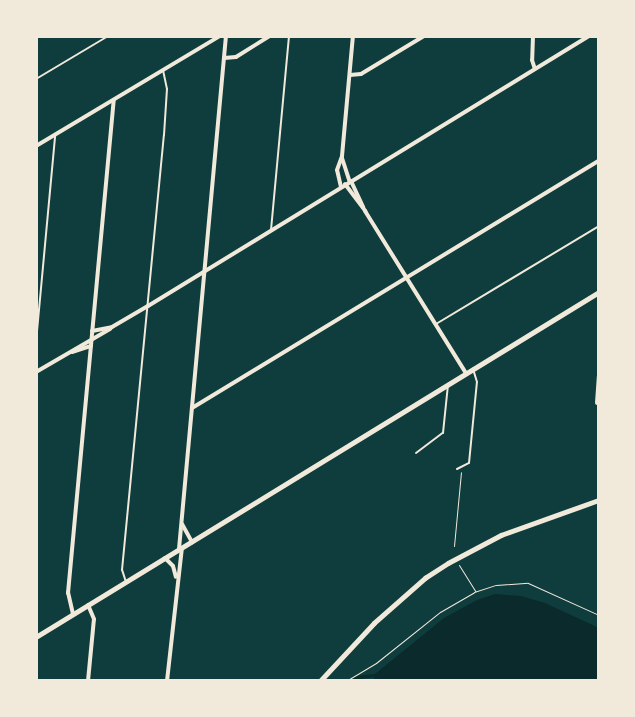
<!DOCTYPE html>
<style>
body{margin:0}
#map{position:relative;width:635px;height:717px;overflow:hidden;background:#0f3d3e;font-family:"Archivo Narrow",sans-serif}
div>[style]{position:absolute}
.water>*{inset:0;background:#0a2a2b}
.path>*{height:1px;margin:-0.5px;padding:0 0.5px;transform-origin:0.5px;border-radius:0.5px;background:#f1e9da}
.service>*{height:2px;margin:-1px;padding:0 1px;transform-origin:1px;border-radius:1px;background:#f1e9da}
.minor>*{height:4px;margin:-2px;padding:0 2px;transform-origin:2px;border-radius:2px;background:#f1e9da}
.tertiary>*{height:4.5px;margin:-2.25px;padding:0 2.25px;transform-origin:2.25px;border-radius:2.25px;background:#f1e9da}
span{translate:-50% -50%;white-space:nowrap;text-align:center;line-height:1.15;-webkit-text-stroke:5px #f1e9da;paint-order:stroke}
.frame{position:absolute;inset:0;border:38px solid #f1e9da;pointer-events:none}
</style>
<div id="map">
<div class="water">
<i style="clip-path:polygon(495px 594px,521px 596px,545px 603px,599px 628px,599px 681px,374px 681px,374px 677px,348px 681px,355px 676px,375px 674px,444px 618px,477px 600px)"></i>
</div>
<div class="path">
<i style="left:454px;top:546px;width:74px;rotate:-84.6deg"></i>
<i style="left:459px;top:565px;width:31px;rotate:58deg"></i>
<i style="left:346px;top:681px;width:35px;rotate:-31deg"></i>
<i style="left:376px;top:663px;width:82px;rotate:-38.6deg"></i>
<i style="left:440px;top:612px;width:39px;rotate:-30deg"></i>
<i style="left:474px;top:592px;width:23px;rotate:-18deg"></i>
<i style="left:496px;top:585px;width:32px;rotate:-4deg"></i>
<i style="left:528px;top:583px;width:78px;rotate:24.3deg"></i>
</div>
<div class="service">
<i style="left:36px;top:79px;width:84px;rotate:-30.8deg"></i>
<i style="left:271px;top:230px;width:195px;rotate:-84.7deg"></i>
<i style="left:436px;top:324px;width:190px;rotate:-31deg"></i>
<i style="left:36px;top:342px;width:207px;rotate:-84.7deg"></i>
<i style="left:416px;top:453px;width:34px;rotate:-37deg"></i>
<i style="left:443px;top:433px;width:48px;rotate:-84.1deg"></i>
<i style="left:457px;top:469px;width:13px;rotate:-27deg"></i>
<i style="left:469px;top:463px;width:81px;rotate:-84.4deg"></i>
<i style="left:477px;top:382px;width:14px;rotate:-107deg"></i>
<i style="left:126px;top:582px;width:13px;rotate:-108deg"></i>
<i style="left:122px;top:570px;width:437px;rotate:-84.5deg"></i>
<i style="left:164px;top:135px;width:46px;rotate:-86.3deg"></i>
<i style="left:167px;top:89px;width:19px;rotate:-102deg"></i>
</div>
<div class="minor">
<i style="left:533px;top:36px;width:24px;rotate:92deg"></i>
<i style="left:532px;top:60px;width:9px;rotate:72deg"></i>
<i style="left:224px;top:58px;width:12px;rotate:-5deg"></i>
<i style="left:236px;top:57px;width:40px;rotate:-32deg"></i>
<i style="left:350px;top:75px;width:11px;rotate:-5deg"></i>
<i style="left:361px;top:74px;width:74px;rotate:-31.1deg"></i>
<i style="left:36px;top:146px;width:214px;rotate:-30.9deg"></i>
<i style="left:342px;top:158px;width:25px;rotate:72deg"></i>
<i style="left:351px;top:181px;width:29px;rotate:65deg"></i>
<i style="left:345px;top:184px;width:34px;rotate:53deg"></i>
<i style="left:365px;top:211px;width:191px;rotate:58.1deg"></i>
<i style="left:341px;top:187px;width:17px;rotate:-103deg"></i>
<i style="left:337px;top:170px;width:15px;rotate:-70deg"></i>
<i style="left:342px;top:156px;width:121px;rotate:-84.8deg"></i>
<i style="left:92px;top:331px;width:20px;rotate:-11deg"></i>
<i style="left:112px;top:327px;width:42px;rotate:-30.3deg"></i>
<i style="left:148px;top:306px;width:517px;rotate:-31.48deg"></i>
<i style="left:72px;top:352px;width:20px;rotate:-18deg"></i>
<i style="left:36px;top:372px;width:86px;rotate:-30.2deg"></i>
<i style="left:597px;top:403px;width:27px;rotate:-86deg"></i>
<i style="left:192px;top:408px;width:476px;rotate:-31.3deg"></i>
<i style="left:182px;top:524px;width:21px;rotate:61deg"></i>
<i style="left:179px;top:549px;width:515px;rotate:-84.77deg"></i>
<i style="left:165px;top:558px;width:11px;rotate:45deg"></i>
<i style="left:173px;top:566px;width:11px;rotate:75deg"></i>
<i style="left:73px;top:614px;width:22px;rotate:-103deg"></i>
<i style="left:68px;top:593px;width:495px;rotate:-84.7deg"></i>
<i style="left:88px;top:681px;width:62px;rotate:-84.5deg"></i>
<i style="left:94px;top:619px;width:15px;rotate:-113deg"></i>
<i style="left:167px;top:681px;width:134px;rotate:-83.6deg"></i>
</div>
<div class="tertiary">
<i style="left:36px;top:637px;width:660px;rotate:-31.5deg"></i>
<i style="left:320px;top:681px;width:79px;rotate:-47deg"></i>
<i style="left:374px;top:623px;width:68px;rotate:-41.4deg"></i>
<i style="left:425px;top:578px;width:27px;rotate:-33deg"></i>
<i style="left:448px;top:563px;width:60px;rotate:-27.8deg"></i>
<i style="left:501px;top:535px;width:104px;rotate:-19.7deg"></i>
</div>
<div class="frame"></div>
</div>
